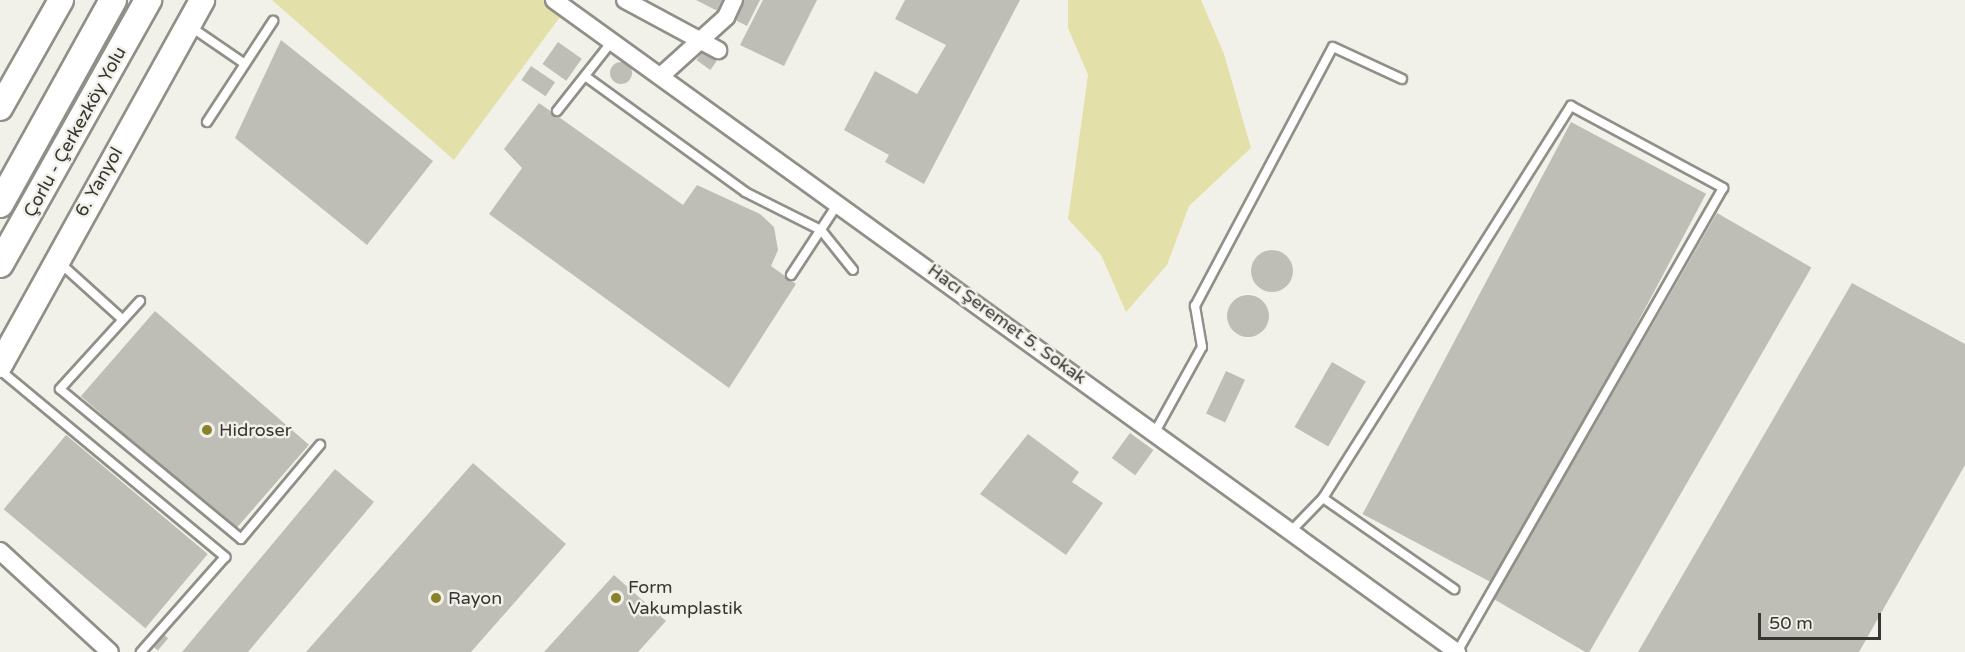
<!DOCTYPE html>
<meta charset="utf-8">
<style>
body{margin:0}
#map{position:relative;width:1965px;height:652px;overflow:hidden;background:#f2f1e9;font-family:"Varela Round",sans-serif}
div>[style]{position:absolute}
.green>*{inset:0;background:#e3e0a9}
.building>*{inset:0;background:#bfbeb6;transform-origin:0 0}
.round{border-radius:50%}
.roads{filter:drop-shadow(2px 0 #908f88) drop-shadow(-2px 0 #908f88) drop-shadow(0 2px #908f88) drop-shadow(0 -2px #908f88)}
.service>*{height:8px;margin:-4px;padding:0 4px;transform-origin:4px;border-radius:4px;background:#fff}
.minor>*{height:16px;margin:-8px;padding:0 8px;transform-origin:8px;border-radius:8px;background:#fff}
.secondary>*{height:24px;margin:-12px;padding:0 12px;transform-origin:12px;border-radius:12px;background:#fff}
.primary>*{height:26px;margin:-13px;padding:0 13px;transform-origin:13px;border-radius:13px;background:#fff}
.dots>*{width:16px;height:16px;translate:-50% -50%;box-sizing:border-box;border:3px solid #f2f1e9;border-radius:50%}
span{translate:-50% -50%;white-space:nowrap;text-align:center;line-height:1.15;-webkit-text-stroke:5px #f2f1e9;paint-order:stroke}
.street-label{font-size:18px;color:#363633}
.poi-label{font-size:18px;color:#363633}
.left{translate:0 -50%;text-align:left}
.scale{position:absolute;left:1758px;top:613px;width:123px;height:27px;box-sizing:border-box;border:3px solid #363633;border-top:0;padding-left:8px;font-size:18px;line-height:21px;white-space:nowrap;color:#363633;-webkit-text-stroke:4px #f2f1e9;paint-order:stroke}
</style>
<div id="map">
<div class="green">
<i style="clip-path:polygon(272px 0,543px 0,563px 13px,454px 160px)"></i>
<i style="clip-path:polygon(1068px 0,1201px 0,1224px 54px,1251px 148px,1189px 206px,1167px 265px,1126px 312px,1101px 255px,1068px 219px,1088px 75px,1068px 28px)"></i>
</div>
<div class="building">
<i style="clip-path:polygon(696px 0,760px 0,747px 26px)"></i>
<i style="clip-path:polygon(763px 0,817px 0,784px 66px,740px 45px)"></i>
<i style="clip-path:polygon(905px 0,1020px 0,924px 184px,885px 162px,889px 155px,844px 130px,875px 71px,917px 94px,946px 45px,895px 19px)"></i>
<i style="clip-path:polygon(281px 40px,433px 161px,367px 245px,235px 138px)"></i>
<i style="left:558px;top:42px;width:29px;height:27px;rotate:35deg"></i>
<i style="left:703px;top:51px;width:17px;height:11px;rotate:36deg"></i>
<i class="round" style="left:610px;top:62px;width:22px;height:22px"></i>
<i style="left:531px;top:66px;width:29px;height:17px;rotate:34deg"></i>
<i style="clip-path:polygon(539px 103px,683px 205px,697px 185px,760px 214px,774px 227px,778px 250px,771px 266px,796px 284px,729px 388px,489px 214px,522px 168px,504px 149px)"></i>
<i style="left:1571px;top:122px;width:153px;height:444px;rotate:28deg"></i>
<i style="left:1717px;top:213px;width:109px;height:446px;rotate:30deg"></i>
<i class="round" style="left:1251px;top:250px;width:42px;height:42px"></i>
<i style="clip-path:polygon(1852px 283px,1965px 344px,1965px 465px,1859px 652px,1638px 652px)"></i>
<i class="round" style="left:1227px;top:295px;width:42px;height:42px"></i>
<i style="left:155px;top:311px;width:204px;height:113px;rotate:41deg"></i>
<i style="left:1332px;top:362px;width:39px;height:75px;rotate:30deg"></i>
<i style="left:1226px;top:371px;width:21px;height:47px;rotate:25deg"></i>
<i style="left:1130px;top:433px;width:29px;height:31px;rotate:36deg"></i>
<i style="clip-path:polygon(1028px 434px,1079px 472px,1072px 482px,1103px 503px,1066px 555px,980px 494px)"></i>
<i style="left:66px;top:435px;width:185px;height:97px;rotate:40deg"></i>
<i style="clip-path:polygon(473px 463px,566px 544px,471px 652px,306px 652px)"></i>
<i style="clip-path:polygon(335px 469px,374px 502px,248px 652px,182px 652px)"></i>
<i style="clip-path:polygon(614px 575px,666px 621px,638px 652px,544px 652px)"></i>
<i style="left:162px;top:633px;width:8px;height:16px;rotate:40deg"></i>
</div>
<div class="roads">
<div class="service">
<i style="left:191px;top:27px;width:65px;rotate:34.4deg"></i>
<i style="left:585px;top:76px;width:198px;rotate:35.9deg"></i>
<i style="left:745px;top:192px;width:85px;rotate:26.6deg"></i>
<i style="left:821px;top:230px;width:51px;rotate:51.3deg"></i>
<i style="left:557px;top:111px;width:90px;rotate:-51.7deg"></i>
<i style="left:207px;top:122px;width:121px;rotate:-56.8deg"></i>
<i style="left:60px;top:263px;width:84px;rotate:42.1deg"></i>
<i style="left:791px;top:275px;width:87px;rotate:-56.7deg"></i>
<i style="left:140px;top:301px;width:119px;rotate:132.3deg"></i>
<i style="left:60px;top:389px;width:235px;rotate:39.6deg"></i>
<i style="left:241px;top:539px;width:123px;rotate:-50deg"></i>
<i style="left:0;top:370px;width:293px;rotate:39.7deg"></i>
<i style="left:225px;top:557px;width:127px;rotate:131.5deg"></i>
<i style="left:1155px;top:432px;width:97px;rotate:-61.1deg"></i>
<i style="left:1202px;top:347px;width:42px;rotate:-99.7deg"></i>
<i style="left:1195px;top:306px;width:293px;rotate:-62deg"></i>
<i style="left:1333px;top:47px;width:76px;rotate:24.9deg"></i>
<i style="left:1323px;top:498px;width:160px;rotate:34.8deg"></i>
<i style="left:1291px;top:531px;width:46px;rotate:-45.9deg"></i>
<i style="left:1323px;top:498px;width:464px;rotate:-57.7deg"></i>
<i style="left:1571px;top:106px;width:173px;rotate:28.3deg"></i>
<i style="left:1723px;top:188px;width:535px;rotate:119.82deg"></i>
</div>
<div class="minor">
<i style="left:554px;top:0;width:1114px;rotate:35.83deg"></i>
<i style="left:625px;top:0;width:106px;rotate:28.3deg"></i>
<i style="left:663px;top:74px;width:85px;rotate:-42.1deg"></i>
<i style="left:726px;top:17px;width:19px;rotate:-65deg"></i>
<i style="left:0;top:551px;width:149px;rotate:42.6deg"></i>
</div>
<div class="secondary">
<i style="left:0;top:108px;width:124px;rotate:-60.5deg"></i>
<i style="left:0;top:365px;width:417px;rotate:-61deg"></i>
</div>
<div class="primary">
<i style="left:0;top:204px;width:233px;rotate:-61deg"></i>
<i style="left:0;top:264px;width:303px;rotate:-60.7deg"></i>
</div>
</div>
<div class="dots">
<i style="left:207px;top:430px;background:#89822a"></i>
<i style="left:436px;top:598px;background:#89822a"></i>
<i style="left:616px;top:598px;background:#89822a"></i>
</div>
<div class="street-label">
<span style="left:75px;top:132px;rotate:-61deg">Çorlu - Çerkezköy Yolu</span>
<span style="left:99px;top:182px;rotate:-60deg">6. Yanyol</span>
<span style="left:1007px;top:324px;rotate:36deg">Hacı Şeremet 5. Sokak</span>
</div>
<div class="poi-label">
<span class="left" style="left:219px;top:430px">Hidroser</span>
<span class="left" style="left:628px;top:598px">Form<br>Vakumplastik</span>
<span class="left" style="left:448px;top:598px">Rayon</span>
</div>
<div class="scale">50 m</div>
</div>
